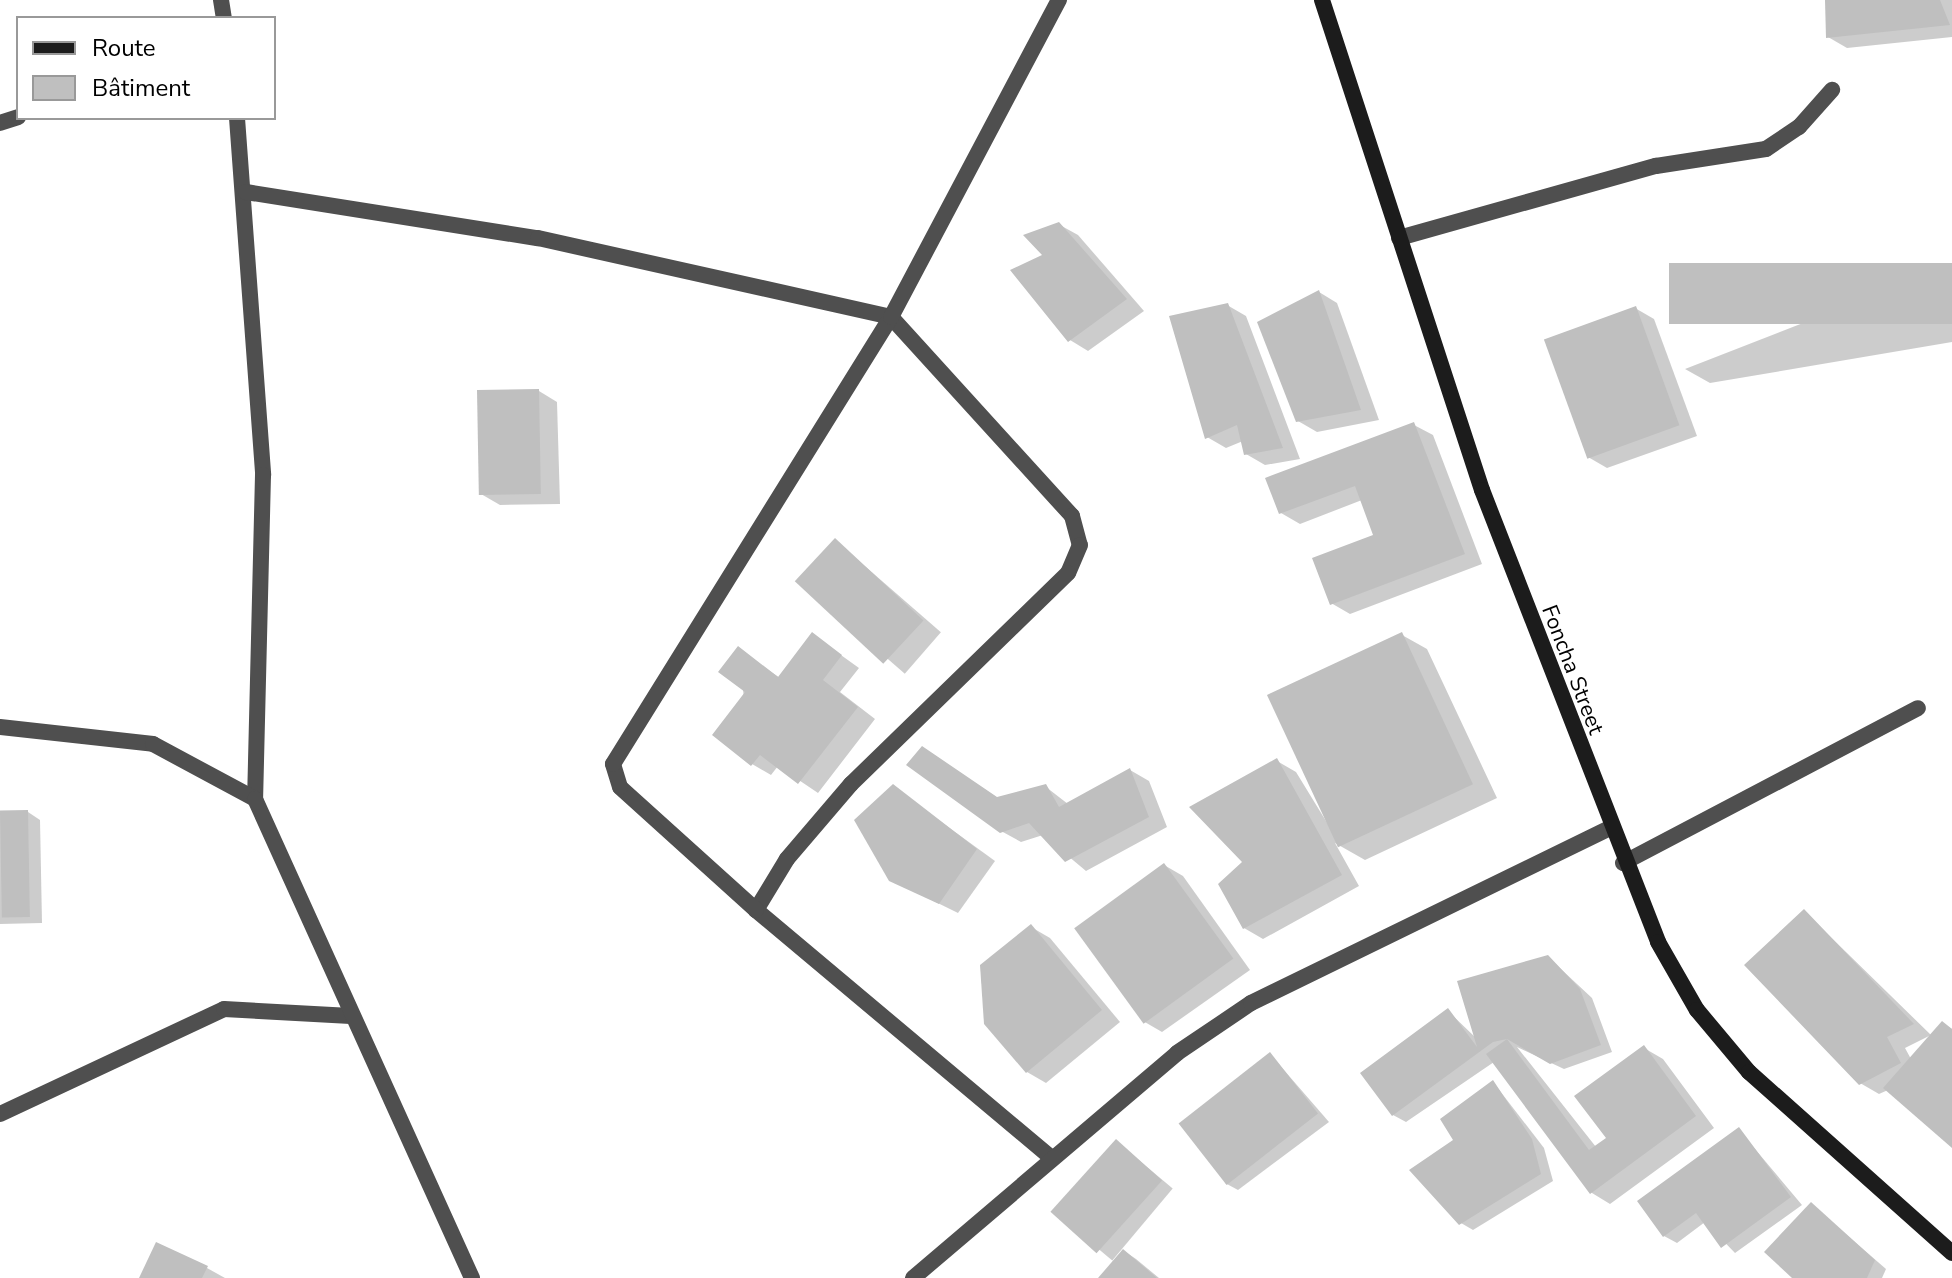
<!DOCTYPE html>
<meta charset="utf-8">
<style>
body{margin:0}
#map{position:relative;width:1952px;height:1278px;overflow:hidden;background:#fff;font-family:"Nunito Sans",sans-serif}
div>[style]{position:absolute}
.shadow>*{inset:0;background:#0003;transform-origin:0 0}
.building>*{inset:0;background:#bfbfbf;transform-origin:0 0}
.minor>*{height:16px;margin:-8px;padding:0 8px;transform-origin:8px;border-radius:8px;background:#4f4f4f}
.tertiary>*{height:16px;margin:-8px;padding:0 8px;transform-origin:8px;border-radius:8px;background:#4f4f4f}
.secondary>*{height:16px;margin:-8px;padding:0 8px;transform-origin:8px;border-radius:8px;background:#1c1c1c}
span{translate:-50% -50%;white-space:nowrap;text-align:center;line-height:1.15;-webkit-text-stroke:6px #fff;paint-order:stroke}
.street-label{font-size:22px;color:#000}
.legend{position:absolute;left:16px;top:16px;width:260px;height:104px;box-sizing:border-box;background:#fff;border:2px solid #999;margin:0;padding:10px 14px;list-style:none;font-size:24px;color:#000}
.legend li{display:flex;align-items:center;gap:16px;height:40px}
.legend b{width:40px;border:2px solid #999}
</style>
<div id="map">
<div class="shadow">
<i style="clip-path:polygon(1827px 0,1952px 0,1952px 37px,1847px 48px,1828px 37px)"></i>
<i style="clip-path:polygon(1058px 224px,1078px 235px,1144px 311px,1088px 351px,1070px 340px,1046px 255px)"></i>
<i style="clip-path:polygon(1952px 265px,1952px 342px,1710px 383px,1685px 369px)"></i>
<i style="clip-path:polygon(1319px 292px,1337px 303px,1379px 420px,1317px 432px,1298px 421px)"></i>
<i style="clip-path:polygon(1227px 305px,1246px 316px,1300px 459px,1265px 465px,1246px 454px,1243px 441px,1226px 448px,1207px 437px)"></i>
<i style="clip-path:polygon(1635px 308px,1654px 319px,1697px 436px,1607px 468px,1588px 457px)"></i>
<i style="clip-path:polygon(539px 391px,557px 402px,560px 504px,500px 505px,481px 494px)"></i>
<i style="clip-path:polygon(1414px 425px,1433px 435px,1482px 564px,1350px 614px,1331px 603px,1376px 536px,1362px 500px,1300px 524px,1281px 513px)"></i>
<i style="left:836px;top:541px;width:139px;height:55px;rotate:41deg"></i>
<i style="clip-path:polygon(813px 635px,859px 668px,840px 692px,875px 719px,818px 793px,778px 766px,771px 775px,752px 764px,738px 649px,780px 678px)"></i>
<i style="clip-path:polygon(1402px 635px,1427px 649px,1497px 798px,1365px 860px,1335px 843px,1359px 886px,1263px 939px,1244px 928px,1244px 862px,1277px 761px,1296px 772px,1337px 839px)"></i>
<i style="clip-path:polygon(923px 748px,999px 799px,1046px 787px,1068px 804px,1130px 770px,1149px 781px,1167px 827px,1086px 871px,1043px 835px,1021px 842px,1001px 831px)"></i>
<i style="clip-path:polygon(893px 787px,995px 861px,958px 913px,891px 880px)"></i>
<i style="clip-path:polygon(28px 812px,40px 820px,42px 923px,0 924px,0 813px)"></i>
<i style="clip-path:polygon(1164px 865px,1183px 876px,1250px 970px,1162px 1032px,1143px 1021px)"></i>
<i style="clip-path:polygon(1804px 911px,1931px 1035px,1905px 1048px,1911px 1059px,1942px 1023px,1952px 1029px,1952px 1146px,1888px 1090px,1879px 1094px,1860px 1083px)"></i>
<i style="clip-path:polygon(1031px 927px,1050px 938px,1120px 1022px,1046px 1083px,1027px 1072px)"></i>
<i style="clip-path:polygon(1548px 957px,1592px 998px,1612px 1052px,1564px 1069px,1517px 1047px,1596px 1147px,1609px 1138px,1644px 1048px,1663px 1059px,1714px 1128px,1610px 1204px,1592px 1193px,1494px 1062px,1406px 1122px,1393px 1115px,1448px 1011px,1476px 1038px)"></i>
<i style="clip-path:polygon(1270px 1054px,1329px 1122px,1238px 1190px,1225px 1183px)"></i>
<i style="clip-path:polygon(1493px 1082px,1544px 1148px,1553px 1181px,1473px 1230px,1461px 1223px)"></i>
<i style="clip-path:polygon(1739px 1130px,1802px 1205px,1735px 1253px,1705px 1222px,1677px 1243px,1664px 1236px)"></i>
<i style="left:1116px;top:1141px;width:74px;height:94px;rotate:40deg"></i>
<i style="clip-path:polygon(1811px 1204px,1886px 1269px,1882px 1278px,1795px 1278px)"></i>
<i style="clip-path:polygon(1124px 1251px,1136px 1259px,1159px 1278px,1101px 1278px)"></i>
<i style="clip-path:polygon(207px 1268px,225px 1278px,141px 1278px)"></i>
</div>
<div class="building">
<i style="clip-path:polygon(1825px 0,1940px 0,1950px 25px,1826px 38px)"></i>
<i style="clip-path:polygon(1059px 222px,1127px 299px,1068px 342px,1010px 270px,1042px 255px,1023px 235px)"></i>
<i style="left:1952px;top:263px;width:61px;height:283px;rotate:90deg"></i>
<i style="clip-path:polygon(1319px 290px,1361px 410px,1296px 422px,1257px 322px)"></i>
<i style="clip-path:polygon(1228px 303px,1283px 448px,1244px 455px,1237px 425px,1205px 439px,1169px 316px)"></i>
<i style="left:1636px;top:306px;width:127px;height:98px;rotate:70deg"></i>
<i style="left:539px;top:389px;width:105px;height:62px;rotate:89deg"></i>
<i style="clip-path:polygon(1414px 422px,1465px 554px,1330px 605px,1312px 558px,1373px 535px,1355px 486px,1279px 514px,1265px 478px)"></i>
<i style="left:835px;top:538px;width:121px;height:59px;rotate:43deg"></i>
<i style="clip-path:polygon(812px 632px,842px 655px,823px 680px,858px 707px,798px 784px,760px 755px,751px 766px,712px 735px,745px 692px,718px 672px,738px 646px,778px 677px)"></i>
<i style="left:1402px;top:632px;width:168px;height:149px;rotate:65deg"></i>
<i style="clip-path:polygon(922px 746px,997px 797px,1046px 784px,1059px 807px,1130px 768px,1149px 817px,1065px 862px,1029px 823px,1000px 833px,906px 765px)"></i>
<i style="clip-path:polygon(1277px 758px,1342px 875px,1243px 929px,1218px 884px,1242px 862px,1189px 807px)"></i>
<i style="clip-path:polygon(893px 784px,977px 849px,939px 904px,889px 881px,854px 820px)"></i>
<i style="left:28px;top:810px;width:107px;height:28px;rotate:89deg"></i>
<i style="left:1164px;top:863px;width:118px;height:111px;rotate:54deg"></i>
<i style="clip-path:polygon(1804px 909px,1914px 1024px,1887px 1037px,1901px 1063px,1859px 1085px,1744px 965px)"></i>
<i style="clip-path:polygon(1031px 924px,1102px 1010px,1026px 1073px,984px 1024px,980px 965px)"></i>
<i style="clip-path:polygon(1548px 955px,1580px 989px,1601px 1045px,1550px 1064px,1507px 1039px,1493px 1042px,1392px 1116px,1360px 1073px,1448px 1008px,1477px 1047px,1457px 981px)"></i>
<i style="clip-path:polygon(1942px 1021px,1952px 1029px,1952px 1148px,1883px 1088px)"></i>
<i style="clip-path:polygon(1507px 1039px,1589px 1150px,1606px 1138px,1574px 1096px,1644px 1045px,1696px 1116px,1590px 1194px,1486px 1054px)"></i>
<i style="left:1270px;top:1052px;width:78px;height:116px;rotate:52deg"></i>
<i style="clip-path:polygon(1493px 1080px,1532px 1139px,1541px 1174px,1459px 1225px,1409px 1170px,1453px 1140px,1440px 1119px)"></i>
<i style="clip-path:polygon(1739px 1127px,1791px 1197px,1721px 1248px,1696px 1213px,1663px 1237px,1637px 1201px)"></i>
<i style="left:1116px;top:1139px;width:62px;height:98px;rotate:42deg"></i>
<i style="clip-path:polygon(1811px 1202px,1875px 1260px,1867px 1278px,1792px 1278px,1764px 1252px)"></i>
<i style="clip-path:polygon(156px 1242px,208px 1266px,202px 1278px,139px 1278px)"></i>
<i style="clip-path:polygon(1123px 1249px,1157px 1278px,1098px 1278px)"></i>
</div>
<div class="minor">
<i style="left:221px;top:0;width:18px;rotate:81deg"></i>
<i style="left:237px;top:118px;width:358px;rotate:85.8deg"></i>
<i style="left:263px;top:475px;width:324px;rotate:91.4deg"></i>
<i style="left:0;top:123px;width:19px;rotate:-18deg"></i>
<i style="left:246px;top:192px;width:296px;rotate:9deg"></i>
<i style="left:538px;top:238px;width:362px;rotate:12.6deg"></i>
<i style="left:891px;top:317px;width:269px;rotate:47.7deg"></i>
<i style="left:1072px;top:516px;width:30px;rotate:75deg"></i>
<i style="left:1080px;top:545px;width:30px;rotate:113deg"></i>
<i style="left:1068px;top:573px;width:303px;rotate:135.8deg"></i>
<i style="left:851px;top:784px;width:99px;rotate:130.5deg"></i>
<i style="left:787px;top:859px;width:60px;rotate:121.3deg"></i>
<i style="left:756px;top:910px;width:386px;rotate:40deg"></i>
<i style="left:1399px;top:238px;width:267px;rotate:-15.7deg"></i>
<i style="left:1656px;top:166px;width:111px;rotate:-8.8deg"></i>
<i style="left:1766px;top:149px;width:40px;rotate:-34deg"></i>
<i style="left:1799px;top:127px;width:50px;rotate:-48.3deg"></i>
<i style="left:1623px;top:863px;width:333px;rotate:-27.7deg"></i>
<i style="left:756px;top:910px;width:183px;rotate:-137.9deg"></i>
<i style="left:620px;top:787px;width:24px;rotate:-107deg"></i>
<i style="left:613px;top:764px;width:526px;rotate:-58.12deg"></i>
<i style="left:891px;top:317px;width:359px;rotate:-62.1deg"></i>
<i style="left:0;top:1114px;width:247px;rotate:-25.1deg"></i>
<i style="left:224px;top:1009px;width:127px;rotate:3.2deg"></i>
<i style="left:913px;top:1278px;width:347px;rotate:-40.4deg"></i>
<i style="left:1177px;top:1053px;width:89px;rotate:-34deg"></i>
<i style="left:1251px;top:1003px;width:397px;rotate:-26deg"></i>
</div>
<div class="tertiary">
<i style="left:0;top:727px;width:154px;rotate:6.3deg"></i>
<i style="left:153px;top:744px;width:116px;rotate:28.3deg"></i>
<i style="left:255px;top:799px;width:526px;rotate:65.63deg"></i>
</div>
<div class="secondary">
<i style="left:1322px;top:0;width:515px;rotate:71.92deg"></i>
<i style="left:1482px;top:490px;width:485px;rotate:68.7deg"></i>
<i style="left:1658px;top:942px;width:78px;rotate:60.2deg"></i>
<i style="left:1697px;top:1010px;width:81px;rotate:50deg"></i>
<i style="left:1749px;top:1072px;width:272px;rotate:41.7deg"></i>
</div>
<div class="street-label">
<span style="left:1572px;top:670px;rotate:69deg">Foncha Street</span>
</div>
<ul class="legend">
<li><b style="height:10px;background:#1c1c1c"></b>Route</li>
<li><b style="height:22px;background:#bfbfbf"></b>Bâtiment</li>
</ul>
</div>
